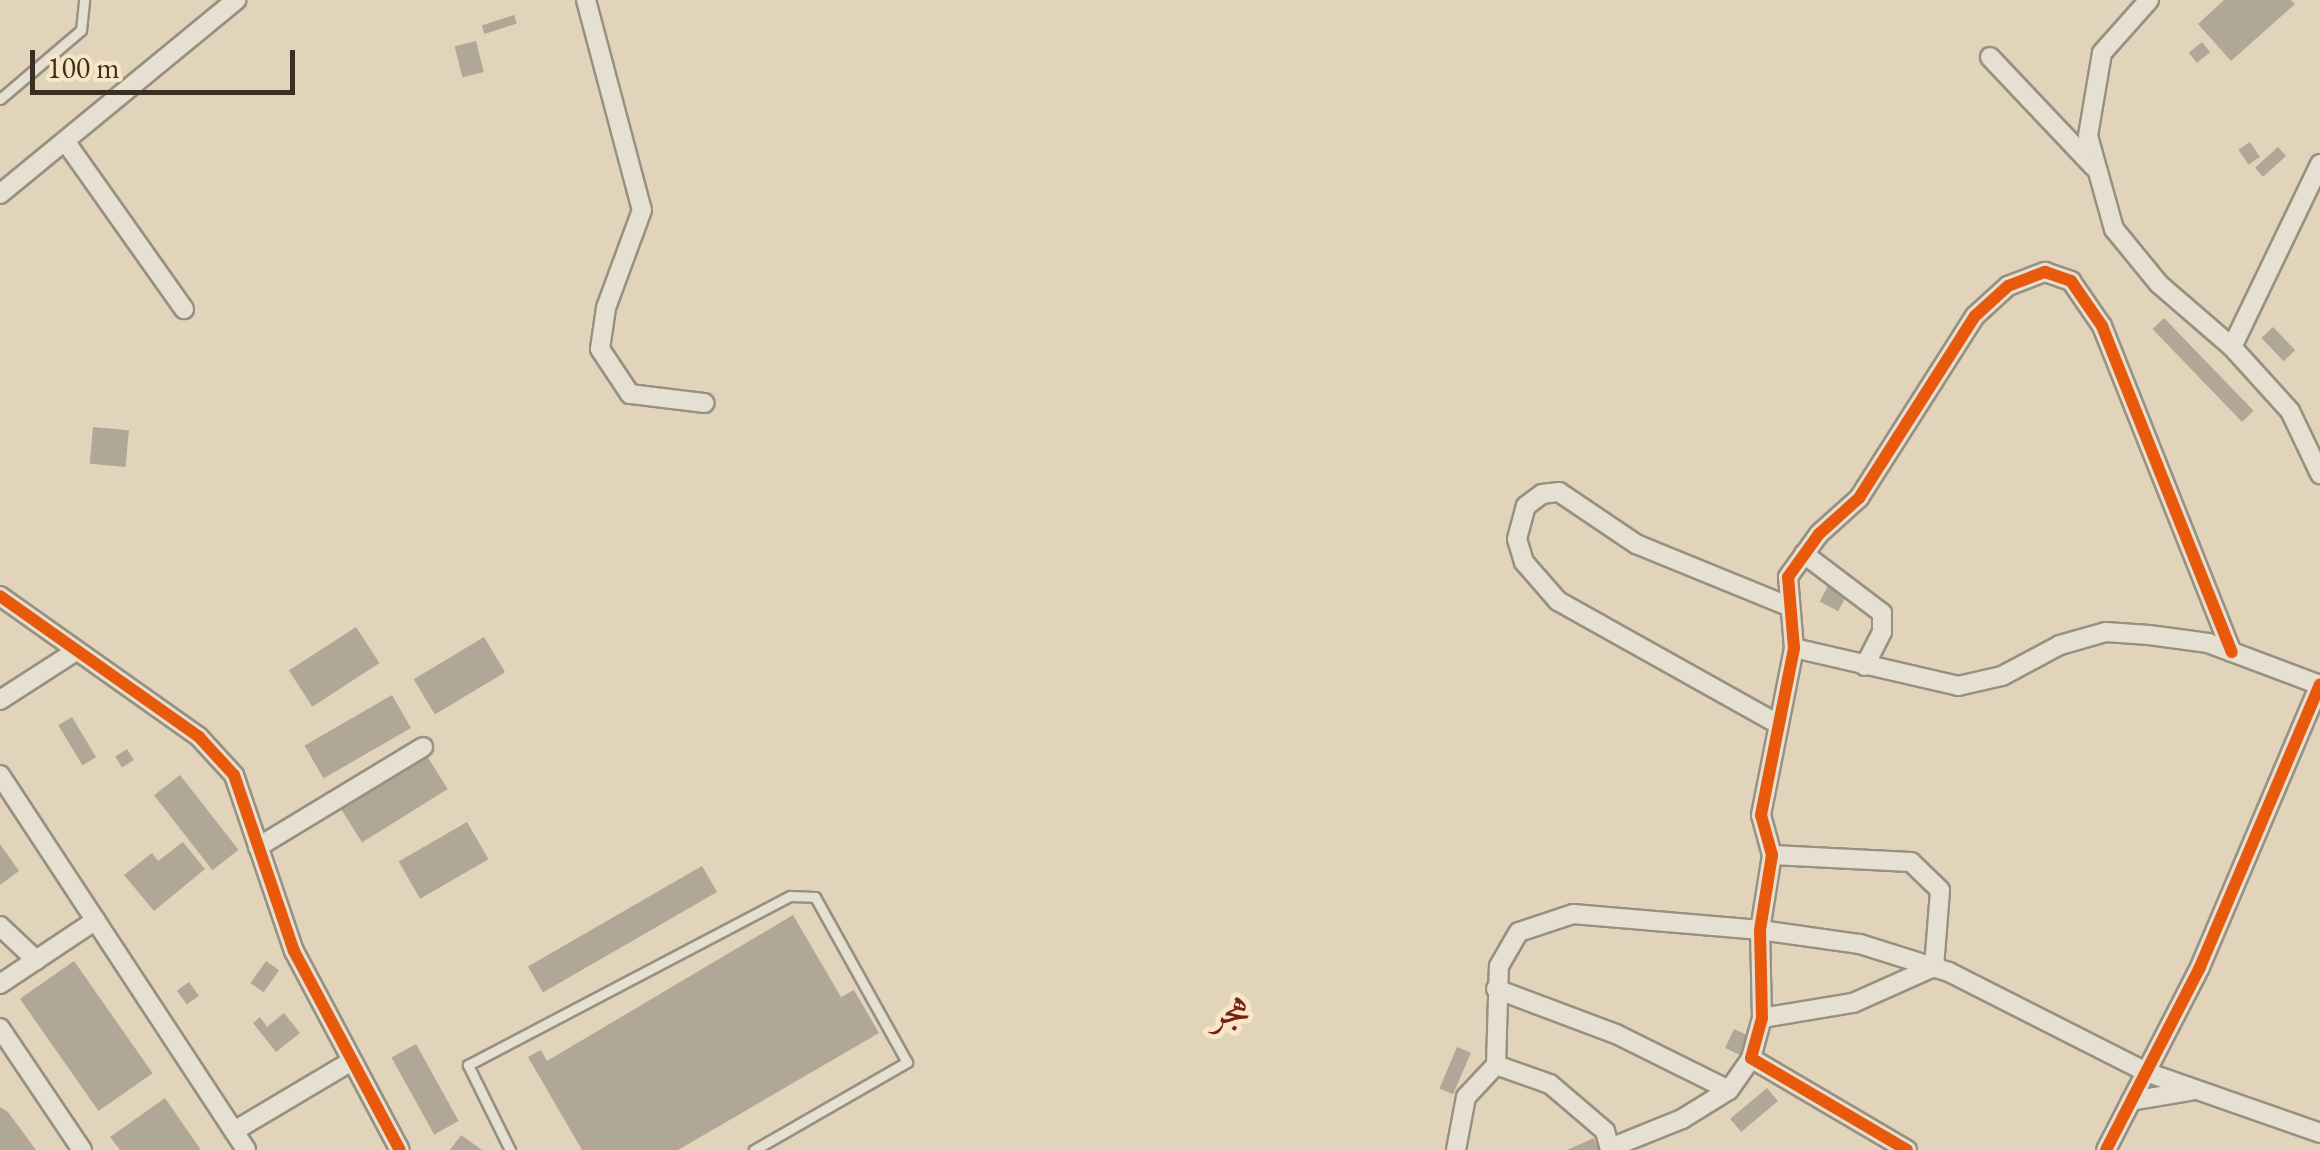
<!DOCTYPE html>
<meta charset="utf-8">
<style>
body{margin:0}
#map{position:relative;width:2320px;height:1150px;overflow:hidden;background:#e1d4ba;font-family:"EB Garamond",Amiri,serif}
div>[style]{position:absolute}
.building>*{inset:0;background:#b1a796;transform-origin:0 0}
.roads{filter:drop-shadow(2px 0 #989080) drop-shadow(-2px 0 #989080) drop-shadow(0 2px #989080) drop-shadow(0 -2px #989080)}
.lane>*{height:9px;margin:-4.5px;padding:0 4.5px;transform-origin:4.5px;border-radius:4.5px;background:#e6e0d3}
.street>*{height:18px;margin:-9px;padding:0 9px;transform-origin:9px;border-radius:9px;background:#e6e0d3}
.cycleway>*{height:12px;margin:-6px;padding:0 6px;transform-origin:6px;border-radius:6px;background:#e8590c}
span{translate:-50% -50%;white-space:nowrap;text-align:center;line-height:1.15;-webkit-text-stroke:10px #f7e7c7;paint-order:stroke}
.neighbourhood-label{font-size:40px;color:#7a1f14}
.scale{position:absolute;left:30px;top:50px;width:265px;height:45px;box-sizing:border-box;border:5px solid #3b2f22;border-top:0;padding-left:12px;font-size:30px;line-height:35px;white-space:nowrap;color:#3b2f22;-webkit-text-stroke:8px #f7e7c7;paint-order:stroke}
</style>
<div id="map">
<div class="building">
<i style="clip-path:polygon(2224px 0,2291px 0,2295px 4px,2231px 61px,2198px 24px)"></i>
<i style="left:514px;top:15px;width:9px;height:34px;rotate:72deg"></i>
<i style="left:476px;top:41px;width:32px;height:22px;rotate:76deg"></i>
<i style="left:2202px;top:42px;width:13px;height:17px;rotate:51deg"></i>
<i style="left:2250px;top:142px;width:18px;height:14px;rotate:56deg"></i>
<i style="left:2278px;top:147px;width:12px;height:31px;rotate:48deg"></i>
<i style="left:2164px;top:318px;width:129px;height:16px;rotate:46deg"></i>
<i style="left:2273px;top:327px;width:32px;height:16px;rotate:46deg"></i>
<i style="left:93px;top:427px;width:36px;height:37px;rotate:5deg"></i>
<i style="left:1830px;top:582px;width:21px;height:22px;rotate:28deg"></i>
<i style="left:356px;top:627px;width:43px;height:80px;rotate:57deg"></i>
<i style="left:484px;top:637px;width:41px;height:82px;rotate:59deg"></i>
<i style="left:392px;top:695px;width:38px;height:101px;rotate:60deg"></i>
<i style="left:72px;top:717px;width:47px;height:16px;rotate:59deg"></i>
<i style="left:127px;top:749px;width:13px;height:14px;rotate:58deg"></i>
<i style="left:427px;top:756px;width:39px;height:101px;rotate:58deg"></i>
<i style="left:180px;top:775px;width:95px;height:33px;rotate:52deg"></i>
<i style="left:467px;top:822px;width:43px;height:79px;rotate:60deg"></i>
<i style="clip-path:polygon(183px 842px,205px 869px,154px 911px,124px 875px,152px 853px,158px 861px)"></i>
<i style="clip-path:polygon(0 844px,19px 871px,0 885px)"></i>
<i style="left:702px;top:866px;width:30px;height:201px;rotate:60deg"></i>
<i style="clip-path:polygon(793px 915px,841px 997px,854px 990px,879px 1033px,678px 1150px,582px 1150px,528px 1057px,541px 1050px,547px 1061px)"></i>
<i style="left:74px;top:961px;width:137px;height:66px;rotate:55deg"></i>
<i style="left:266px;top:961px;width:16px;height:27px;rotate:35deg"></i>
<i style="left:189px;top:982px;width:17px;height:15px;rotate:54deg"></i>
<i style="clip-path:polygon(284px 1013px,300px 1033px,276px 1052px,253px 1023px,260px 1017px,267px 1027px)"></i>
<i style="left:1734px;top:1029px;width:19px;height:21px;rotate:25deg"></i>
<i style="left:416px;top:1044px;width:88px;height:28px;rotate:61deg"></i>
<i style="left:1457px;top:1047px;width:15px;height:45px;rotate:23deg"></i>
<i style="left:1767px;top:1088px;width:17px;height:48px;rotate:50deg"></i>
<i style="clip-path:polygon(165px 1098px,201px 1150px,120px 1150px,110px 1137px)"></i>
<i style="clip-path:polygon(0 1107px,8px 1112px,36px 1150px,0 1150px)"></i>
<i style="clip-path:polygon(461px 1135px,482px 1150px,450px 1150px)"></i>
<i style="clip-path:polygon(1594px 1138px,1599px 1150px,1567px 1150px)"></i>
</div>
<div class="roads">
<div class="lane">
<i style="left:0;top:99px;width:106px;rotate:-40.4deg"></i>
<i style="left:81px;top:30px;width:30px;rotate:-84deg"></i>
<i style="left:510px;top:1150px;width:95px;rotate:-116.3deg"></i>
<i style="left:468px;top:1065px;width:364px;rotate:-27.7deg"></i>
<i style="left:790px;top:896px;width:25px;rotate:2deg"></i>
<i style="left:815px;top:897px;width:189px;rotate:60.9deg"></i>
<i style="left:907px;top:1062px;width:177px;rotate:150.1deg"></i>
</div>
<div class="street">
<i style="left:586px;top:0;width:217px;rotate:75.1deg"></i>
<i style="left:642px;top:210px;width:104px;rotate:110.2deg"></i>
<i style="left:606px;top:308px;width:41px;rotate:98.3deg"></i>
<i style="left:600px;top:349px;width:54px;rotate:56.3deg"></i>
<i style="left:630px;top:394px;width:75px;rotate:6.9deg"></i>
<i style="left:2149px;top:0;width:71px;rotate:131.6deg"></i>
<i style="left:2102px;top:53px;width:84px;rotate:99.6deg"></i>
<i style="left:2088px;top:136px;width:97px;rotate:74.4deg"></i>
<i style="left:2114px;top:229px;width:71px;rotate:50.7deg"></i>
<i style="left:2159px;top:284px;width:96px;rotate:40.8deg"></i>
<i style="left:2232px;top:347px;width:86px;rotate:47.8deg"></i>
<i style="left:2290px;top:411px;width:70px;rotate:64.5deg"></i>
<i style="left:1990px;top:57px;width:151px;rotate:46.6deg"></i>
<i style="left:65px;top:141px;width:206px;rotate:54.7deg"></i>
<i style="left:0;top:194px;width:306px;rotate:-39.4deg"></i>
<i style="left:2232px;top:347px;width:203px;rotate:-64.3deg"></i>
<i style="left:1804px;top:554px;width:98px;rotate:37.1deg"></i>
<i style="left:1882px;top:613px;width:19px;rotate:90deg"></i>
<i style="left:1882px;top:632px;width:38px;rotate:117deg"></i>
<i style="left:0;top:596px;width:244px;rotate:35.3deg"></i>
<i style="left:199px;top:737px;width:52px;rotate:47.4deg"></i>
<i style="left:234px;top:775px;width:186px;rotate:71.2deg"></i>
<i style="left:294px;top:951px;width:225px;rotate:62deg"></i>
<i style="left:1794px;top:648px;width:168px;rotate:13deg"></i>
<i style="left:1958px;top:686px;width:45px;rotate:-12.8deg"></i>
<i style="left:2002px;top:676px;width:66px;rotate:-28.1deg"></i>
<i style="left:2060px;top:645px;width:48px;rotate:-15.8deg"></i>
<i style="left:2106px;top:632px;width:43px;rotate:4deg"></i>
<i style="left:2149px;top:635px;width:60px;rotate:7.7deg"></i>
<i style="left:2208px;top:643px;width:120px;rotate:20.6deg"></i>
<i style="left:0;top:700px;width:90px;rotate:-32.8deg"></i>
<i style="left:1778px;top:724px;width:252px;rotate:-150.8deg"></i>
<i style="left:1558px;top:601px;width:52px;rotate:-131.1deg"></i>
<i style="left:1524px;top:562px;width:24px;rotate:-107deg"></i>
<i style="left:1517px;top:539px;width:34px;rotate:-75deg"></i>
<i style="left:1526px;top:506px;width:20px;rotate:-37deg"></i>
<i style="left:1542px;top:494px;width:17px;rotate:-7deg"></i>
<i style="left:1559px;top:492px;width:93px;rotate:34deg"></i>
<i style="left:1636px;top:544px;width:166px;rotate:22.2deg"></i>
<i style="left:0;top:775px;width:448px;rotate:56.7deg"></i>
<i style="left:258px;top:847px;width:193px;rotate:-31.2deg"></i>
<i style="left:0;top:926px;width:50px;rotate:43.4deg"></i>
<i style="left:0;top:984px;width:115px;rotate:-33.7deg"></i>
<i style="left:1496px;top:989px;width:128px;rotate:20.6deg"></i>
<i style="left:1616px;top:1034px;width:126px;rotate:26.4deg"></i>
<i style="left:1762px;top:1018px;width:92px;rotate:-9.4deg"></i>
<i style="left:1853px;top:1003px;width:89px;rotate:-24deg"></i>
<i style="left:1934px;top:967px;width:77px;rotate:-85.5deg"></i>
<i style="left:1940px;top:890px;width:40px;rotate:-136deg"></i>
<i style="left:1911px;top:862px;width:139px;rotate:-177.1deg"></i>
<i style="left:0;top:1028px;width:147px;rotate:56.1deg"></i>
<i style="left:1496px;top:1065px;width:99px;rotate:-88.3deg"></i>
<i style="left:1499px;top:966px;width:39px;rotate:-60deg"></i>
<i style="left:1519px;top:932px;width:57px;rotate:-18.4deg"></i>
<i style="left:1573px;top:914px;width:188px;rotate:4.9deg"></i>
<i style="left:1760px;top:930px;width:101px;rotate:8deg"></i>
<i style="left:1860px;top:944px;width:93px;rotate:17.5deg"></i>
<i style="left:1949px;top:972px;width:221px;rotate:26.9deg"></i>
<i style="left:2146px;top:1072px;width:184px;rotate:19.3deg"></i>
<i style="left:2131px;top:1101px;width:60px;rotate:-9.6deg"></i>
<i style="left:234px;top:1131px;width:137px;rotate:-30.7deg"></i>
<i style="left:1610px;top:1148px;width:78px;rotate:-21.9deg"></i>
<i style="left:1682px;top:1119px;width:55px;rotate:-31.7deg"></i>
<i style="left:1729px;top:1090px;width:39px;rotate:-55deg"></i>
<i style="left:1456px;top:1150px;width:54px;rotate:-79.3deg"></i>
<i style="left:1466px;top:1097px;width:44px;rotate:-46.8deg"></i>
<i style="left:1496px;top:1065px;width:57px;rotate:19.4deg"></i>
<i style="left:1550px;top:1084px;width:72px;rotate:40.5deg"></i>
<i style="left:1605px;top:1131px;width:20px;rotate:75deg"></i>
<i style="left:1907px;top:1150px;width:181px;rotate:-149.5deg"></i>
<i style="left:1751px;top:1058px;width:41px;rotate:-74.6deg"></i>
<i style="left:1762px;top:1018px;width:88px;rotate:-91.3deg"></i>
<i style="left:1760px;top:930px;width:76px;rotate:-80.9deg"></i>
<i style="left:1772px;top:855px;width:41px;rotate:-105.4deg"></i>
<i style="left:1761px;top:815px;width:170px;rotate:-78.8deg"></i>
<i style="left:1794px;top:648px;width:71px;rotate:-94.8deg"></i>
<i style="left:1788px;top:577px;width:53px;rotate:-54.2deg"></i>
<i style="left:1819px;top:534px;width:54px;rotate:-42deg"></i>
<i style="left:1859px;top:498px;width:216px;rotate:-57.5deg"></i>
<i style="left:1975px;top:316px;width:45px;rotate:-42.3deg"></i>
<i style="left:2008px;top:286px;width:40px;rotate:-21deg"></i>
<i style="left:2045px;top:272px;width:28px;rotate:19deg"></i>
<i style="left:2071px;top:281px;width:55px;rotate:55.4deg"></i>
<i style="left:2102px;top:326px;width:351px;rotate:68.3deg"></i>
<i style="left:2106px;top:1150px;width:206px;rotate:-62.8deg"></i>
<i style="left:2200px;top:967px;width:307px;rotate:-67deg"></i>
</div>
</div>
<div class="cycleway">
<i style="left:0;top:596px;width:244px;rotate:35.3deg"></i>
<i style="left:199px;top:737px;width:52px;rotate:47.4deg"></i>
<i style="left:234px;top:775px;width:186px;rotate:71.2deg"></i>
<i style="left:294px;top:951px;width:225px;rotate:62deg"></i>
<i style="left:1907px;top:1150px;width:181px;rotate:-149.5deg"></i>
<i style="left:1751px;top:1058px;width:41px;rotate:-74.6deg"></i>
<i style="left:1762px;top:1018px;width:88px;rotate:-91.3deg"></i>
<i style="left:1760px;top:930px;width:76px;rotate:-80.9deg"></i>
<i style="left:1772px;top:855px;width:41px;rotate:-105.4deg"></i>
<i style="left:1761px;top:815px;width:170px;rotate:-78.8deg"></i>
<i style="left:1794px;top:648px;width:71px;rotate:-94.8deg"></i>
<i style="left:1788px;top:577px;width:53px;rotate:-54.2deg"></i>
<i style="left:1819px;top:534px;width:54px;rotate:-42deg"></i>
<i style="left:1859px;top:498px;width:216px;rotate:-57.5deg"></i>
<i style="left:1975px;top:316px;width:45px;rotate:-42.3deg"></i>
<i style="left:2008px;top:286px;width:40px;rotate:-21deg"></i>
<i style="left:2045px;top:272px;width:28px;rotate:19deg"></i>
<i style="left:2071px;top:281px;width:55px;rotate:55.4deg"></i>
<i style="left:2102px;top:326px;width:351px;rotate:68.3deg"></i>
<i style="left:2106px;top:1150px;width:206px;rotate:-62.8deg"></i>
<i style="left:2200px;top:967px;width:307px;rotate:-67deg"></i>
</div>
<div class="neighbourhood-label">
<span style="left:1231px;top:1009px">هجر</span>
</div>
<div class="scale">100 m</div>
</div>
